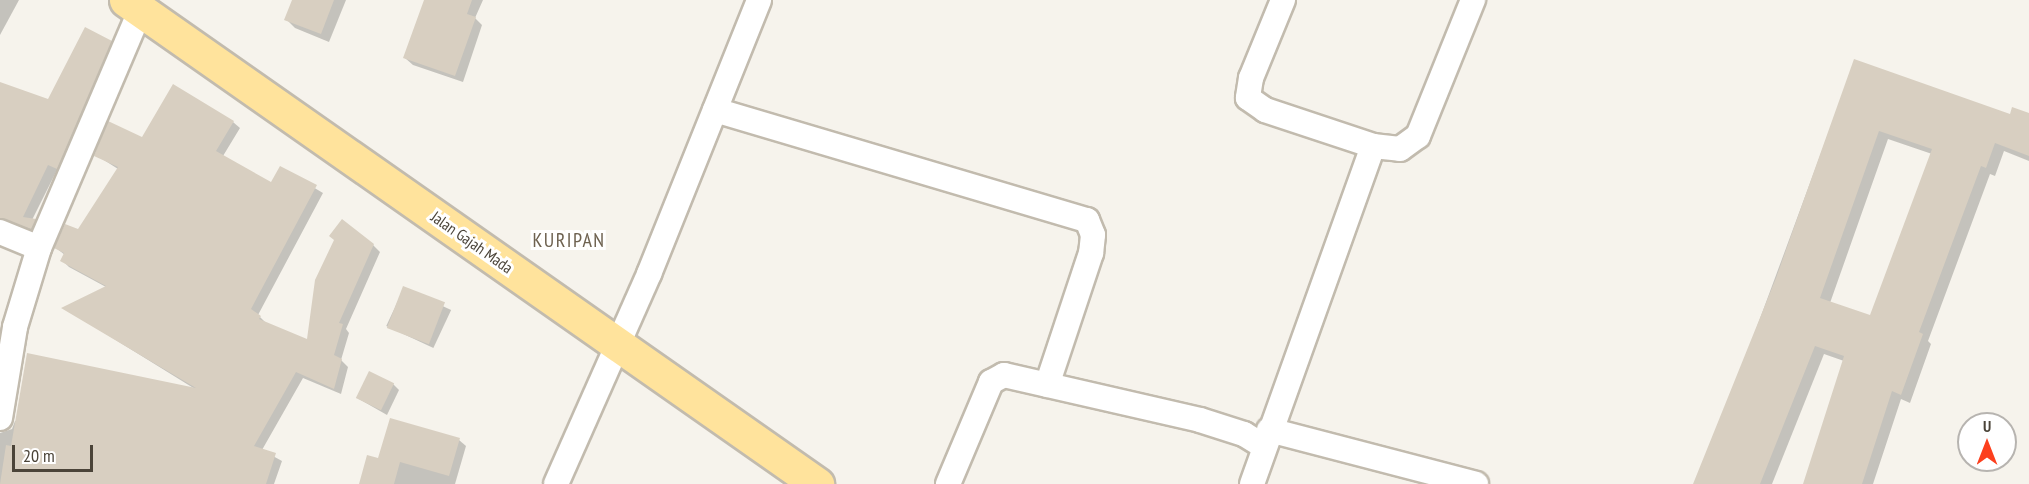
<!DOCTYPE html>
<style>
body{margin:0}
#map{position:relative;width:2029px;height:484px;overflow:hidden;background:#f6f3ec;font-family:"PT Sans Narrow",sans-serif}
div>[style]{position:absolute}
.shadow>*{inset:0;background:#0003;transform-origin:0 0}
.building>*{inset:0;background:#d8cfc1;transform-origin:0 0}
.roads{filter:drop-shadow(2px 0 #c2bbae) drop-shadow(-2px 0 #c2bbae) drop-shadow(0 2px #c2bbae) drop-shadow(0 -2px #c2bbae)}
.minor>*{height:24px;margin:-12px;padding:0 12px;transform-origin:12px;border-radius:12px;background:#fff}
.primary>*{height:33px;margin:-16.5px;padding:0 16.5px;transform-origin:16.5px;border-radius:16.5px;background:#ffe39c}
span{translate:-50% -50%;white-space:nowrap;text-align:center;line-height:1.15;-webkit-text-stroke:6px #fff;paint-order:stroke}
.street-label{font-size:16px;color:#4b4439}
.quarter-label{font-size:20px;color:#6e6250;letter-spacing:1.5px}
.north{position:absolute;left:1957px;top:412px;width:60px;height:60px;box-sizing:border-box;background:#fff;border:2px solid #b7b4b0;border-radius:50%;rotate:0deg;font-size:16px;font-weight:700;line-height:24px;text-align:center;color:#4b4439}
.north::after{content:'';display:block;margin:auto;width:21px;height:27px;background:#fc3f1d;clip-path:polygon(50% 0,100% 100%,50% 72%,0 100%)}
.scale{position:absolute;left:12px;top:445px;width:81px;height:27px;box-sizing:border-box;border:3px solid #4b4439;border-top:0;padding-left:8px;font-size:18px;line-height:21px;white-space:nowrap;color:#4b4439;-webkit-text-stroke:4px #fff;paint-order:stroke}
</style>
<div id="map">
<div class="shadow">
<i style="clip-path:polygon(0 0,19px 0,0 35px)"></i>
<i style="clip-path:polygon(294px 0,346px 0,329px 42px,295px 28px,286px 19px)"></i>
<i style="clip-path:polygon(428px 0,483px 0,475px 18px,482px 25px,463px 82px,413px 65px,405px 58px)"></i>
<i style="clip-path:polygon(111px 42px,119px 50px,65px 176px,56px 172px,32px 220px,43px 228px,39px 236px,0 224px,0 83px,49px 101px)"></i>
<i style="clip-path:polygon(evenodd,1855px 61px,2010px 115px,2029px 115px,2029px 161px,2004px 151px,1995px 176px,1990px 174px,1928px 341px,1931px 344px,1910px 403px,1901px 399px,1873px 484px,1804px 484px,1844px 361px,1824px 354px,1772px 484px,1699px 484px,1855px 61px,1888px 139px,1932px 154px,1871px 317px,1830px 303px,1888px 139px)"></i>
<i style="clip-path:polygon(233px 122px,240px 128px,223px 156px,272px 184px,281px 168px,323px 193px,258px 315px,266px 323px,309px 341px,373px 245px,380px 252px,346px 329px,349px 333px,341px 360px,348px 367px,341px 394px,303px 378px,262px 450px,282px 461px,274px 484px,0 484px,0 433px,12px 429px,15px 421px,195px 389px,64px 308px,106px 287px,69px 267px,62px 260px,65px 255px,56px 248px,79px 231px,118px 169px,96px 155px,143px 139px)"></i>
<i style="left:404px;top:288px;width:52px;height:42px;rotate:25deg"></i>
<i style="clip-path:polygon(393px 384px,399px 390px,387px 415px,359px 399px)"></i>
<i style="clip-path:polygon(459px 440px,466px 446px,455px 484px,360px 484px,379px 460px)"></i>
</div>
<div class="building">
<i style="clip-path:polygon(292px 0,334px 0,321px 34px,284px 20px)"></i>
<i style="clip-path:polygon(424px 0,472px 0,467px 14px,476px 17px,455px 76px,403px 58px)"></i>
<i style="clip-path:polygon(85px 27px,112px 41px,57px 169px,48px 165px,23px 217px,36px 219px,31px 229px,0 218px,0 82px,48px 99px)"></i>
<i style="clip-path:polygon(evenodd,1854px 59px,2010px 114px,2012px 107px,2029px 113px,2029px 156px,1995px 143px,1986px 168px,1981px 166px,1919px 332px,1923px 334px,1901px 395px,1892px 391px,1862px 484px,1803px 484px,1844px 356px,1815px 346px,1760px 484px,1693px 484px,1776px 278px,1854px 59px,1879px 131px,1932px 149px,1870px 315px,1820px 298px,1879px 131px)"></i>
<i style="clip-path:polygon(173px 84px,234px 121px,216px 151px,271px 182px,280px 166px,317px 185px,251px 309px,261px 316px,259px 319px,307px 339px,315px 280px,334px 240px,329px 236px,342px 219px,374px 244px,339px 323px,343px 324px,334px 355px,342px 359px,334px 389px,296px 372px,254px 446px,276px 453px,266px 484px,0 484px,6px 445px,11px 446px,27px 353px,196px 388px,61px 308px,106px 286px,60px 261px,64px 253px,54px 248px,65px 224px,78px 229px,118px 167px,94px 156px,108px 121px,142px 137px)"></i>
<i style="left:403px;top:286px;width:45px;height:45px;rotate:21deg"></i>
<i style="left:369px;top:371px;width:28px;height:30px;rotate:26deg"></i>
<i style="clip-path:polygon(390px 418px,460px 438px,449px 476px,400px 462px,394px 484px,359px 484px,367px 455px,378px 458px)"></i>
</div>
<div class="roads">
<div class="minor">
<i style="left:1283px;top:0;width:84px;rotate:112.3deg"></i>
<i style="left:1251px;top:78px;width:20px;rotate:99deg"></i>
<i style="left:1248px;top:98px;width:21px;rotate:35deg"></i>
<i style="left:1265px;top:110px;width:114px;rotate:18.4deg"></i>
<i style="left:715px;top:110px;width:388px;rotate:16.5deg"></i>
<i style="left:1087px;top:220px;width:16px;rotate:68deg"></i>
<i style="left:1093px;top:235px;width:18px;rotate:96deg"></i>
<i style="left:1091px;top:253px;width:139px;rotate:108.4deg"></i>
<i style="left:0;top:232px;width:42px;rotate:22.3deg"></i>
<i style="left:0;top:418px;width:92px;rotate:-80.6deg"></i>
<i style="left:15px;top:327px;width:83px;rotate:-73.1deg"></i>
<i style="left:39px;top:248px;width:258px;rotate:-66.9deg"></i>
<i style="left:1269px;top:430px;width:214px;rotate:14.6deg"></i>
<i style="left:556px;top:484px;width:230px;rotate:-66.1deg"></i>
<i style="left:649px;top:274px;width:295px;rotate:-68.1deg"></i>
<i style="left:948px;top:484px;width:111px;rotate:-67.1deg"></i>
<i style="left:991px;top:382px;width:15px;rotate:-28deg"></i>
<i style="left:1004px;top:375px;width:201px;rotate:12.9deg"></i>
<i style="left:1200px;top:420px;width:46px;rotate:17.7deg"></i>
<i style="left:1244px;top:434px;width:22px;rotate:32deg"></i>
<i style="left:1252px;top:484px;width:359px;rotate:-70.3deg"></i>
<i style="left:1373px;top:146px;width:27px;rotate:6deg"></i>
<i style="left:1400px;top:149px;width:22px;rotate:-36deg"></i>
<i style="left:1418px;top:136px;width:147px;rotate:-68deg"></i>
</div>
<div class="primary">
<i style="left:126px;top:0;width:844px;rotate:35.01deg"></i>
</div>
</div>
<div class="street-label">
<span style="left:472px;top:242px;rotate:35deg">Jalan Gajah Mada</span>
</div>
<div class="quarter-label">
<span style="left:569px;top:240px">KURIPAN</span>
</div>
<div class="north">U</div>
<div class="scale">20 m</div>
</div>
